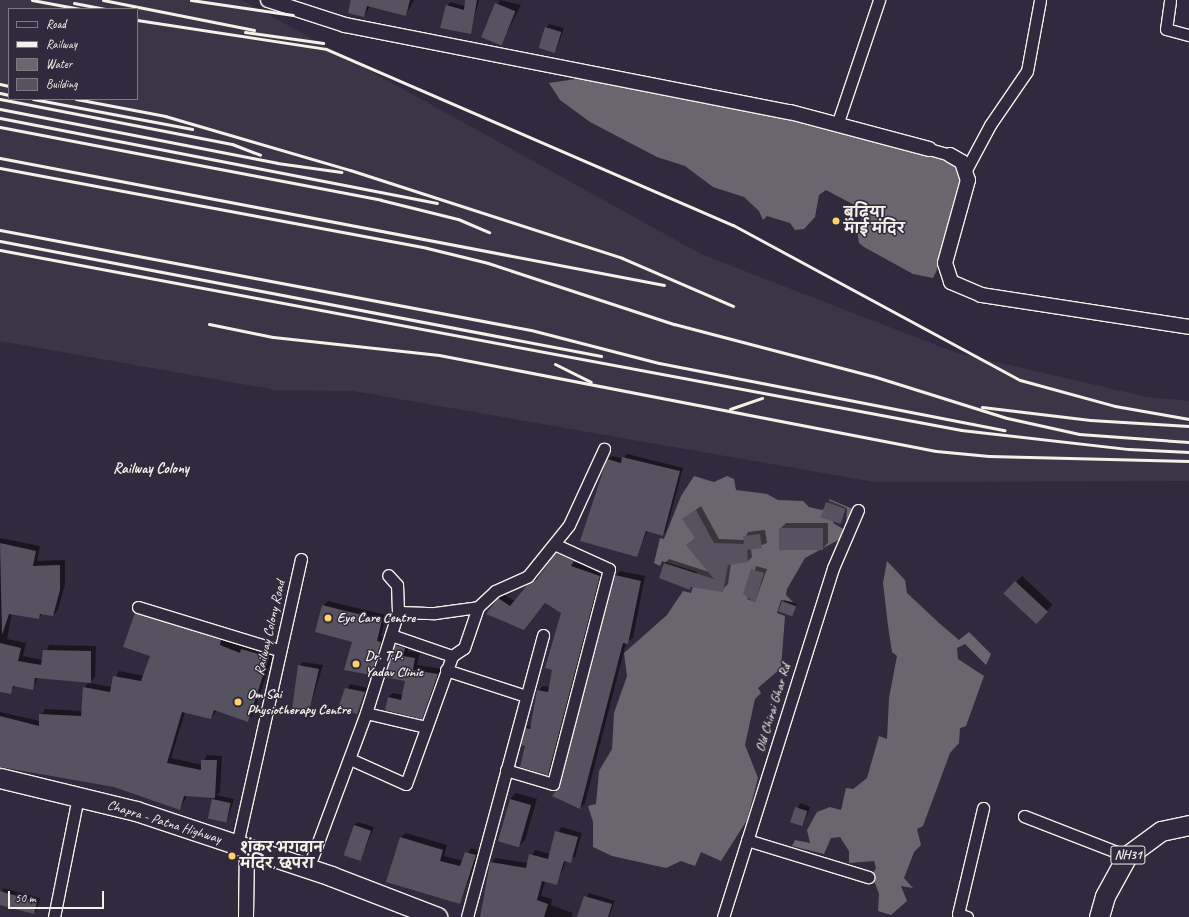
<!DOCTYPE html>
<meta charset="utf-8">
<style>
body{margin:0}
#map{position:relative;width:1189px;height:917px;overflow:hidden;background:#2f2a3d;font-family:Caveat,"Playpen Sans Deva",sans-serif}
div>[style]{position:absolute}
.built>*{inset:0;background:#3b3647}
.water>*{inset:0;background:#6a6670}
.shadow>*{inset:0;background:#0007;transform-origin:0 0}
.building>*{inset:0;background:#56525f;transform-origin:0 0}
.roads{filter:drop-shadow(1px 0 #f4f1e8) drop-shadow(-1px 0 #f4f1e8) drop-shadow(0 1px #f4f1e8) drop-shadow(0 -1px #f4f1e8)}
.minor>*{height:11px;margin:-5.5px;padding:0 5.5px;transform-origin:5.5px;border-radius:5.5px;background:#2f2a3d}
.tertiary>*{height:14px;margin:-7px;padding:0 7px;transform-origin:7px;border-radius:7px;background:#2f2a3d}
.trunk>*{height:19px;margin:-9.5px;padding:0 9.5px;transform-origin:9.5px;border-radius:9.5px;background:#2f2a3d}
.rail>*{height:3px;margin:-1.5px;padding:0 1.5px;transform-origin:1.5px;border-radius:1.5px;background:#f4f1e8}
.dots>*{width:11px;height:11px;translate:-50% -50%;box-sizing:border-box;border:2px solid #2f2a3d;border-radius:50%}
span{translate:-50% -50%;white-space:nowrap;text-align:center;line-height:1.15;-webkit-text-stroke:3px #2f2a3d;paint-order:stroke}
.shield-label span{padding:1px 3px;background:#2f2a3d;border:1px solid;border-radius:3px;-webkit-text-stroke-width:0}
.shield-label{font-size:13px;color:#f4f1e8;font-weight:700}
.poi-label{font-size:14px;color:#f4f1e8;font-weight:700}
.left{translate:0 -50%;text-align:left}
.street-label{font-size:14px;color:#f4f1e8}
.neighbourhood-label{font-size:15px;color:#f4f1e8;font-weight:700}
.legend{position:absolute;left:8px;top:8px;width:130px;height:92px;box-sizing:border-box;background:#2f2a3d;border:1px solid #7e7a81;margin:0;padding:5px 7px;list-style:none;font-size:12px;color:#f4f1e8}
.legend li{display:flex;align-items:center;gap:8px;height:20px}
.legend b{width:20px;border:1px solid #7e7a81}
.scale{position:absolute;left:8px;top:891px;width:96px;height:18px;box-sizing:border-box;border:2px solid #f4f1e8;border-top:0;padding-left:5px;font-size:12px;line-height:14px;white-space:nowrap;color:#f4f1e8;-webkit-text-stroke:3px #2f2a3d;paint-order:stroke}
</style>
<div id="map">
<div class="built">
<i style="clip-path:polygon(evenodd,0 0,242px 0,701px 254px,954px 352px,1147px 397px,1189px 401px,1189px 481px,875px 482px,353px 391px,276px 390px,0 341px,0 0,9px 9px,137px 9px,137px 99px,9px 99px,9px 9px)"></i>
</div>
<div class="water">
<i style="clip-path:polygon(582px 78px,782px 116px,952px 159px,964px 176px,936px 272px,933px 278px,913px 274px,864px 247px,859px 243px,857px 231px,863px 214px,860px 208px,826px 190px,819px 195px,815px 217px,804px 229px,795px 230px,790px 223px,767px 216px,763px 220px,759px 211px,744px 197px,713px 187px,685px 166px,657px 157px,590px 122px,560px 100px,549px 83px)"></i>
<i style="clip-path:polygon(694px 476px,714px 482px,727px 476px,734px 479px,736px 490px,767px 494px,778px 500px,803px 501px,809px 507px,822px 510px,827px 508px,829px 499px,853px 509px,846px 525px,847px 509px,839px 506px,833px 523px,843px 529px,842px 538px,805px 558px,787px 589px,786px 595px,793px 602px,781px 600px,777px 613px,785px 616px,781px 668px,758px 688px,761px 693px,755px 699px,745px 745px,758px 778px,747px 820px,721px 861px,701px 852px,695px 866px,681px 861px,666px 868px,612px 856px,593px 847px,593px 822px,588px 806px,596px 804px,599px 771px,612px 749px,614px 713px,627px 676px,624px 653px,667px 615px,683px 591px,691px 593px,697px 572px,662px 561px,660px 566px,654px 563px,660px 538px,664px 539px,681px 496px)"></i>
<i style="clip-path:polygon(887px 561px,905px 580px,907px 593px,939px 623px,959px 640px,969px 632px,991px 654px,986px 665px,965px 644px,957px 648px,958px 659px,984px 676px,966px 726px,960px 728px,959px 743px,950px 753px,923px 826px,917px 829px,921px 845px,914px 852px,904px 878px,913px 888px,901px 886px,907px 901px,891px 915px,878px 911px,879px 894px,872px 875px,876px 868px,874px 861px,849px 863px,849px 851px,840px 837px,831px 838px,824px 854px,792px 846px,795px 840px,810px 843px,807px 830px,817px 812px,830px 807px,841px 810px,846px 788px,853px 789px,867px 778px,879px 736px,887px 739px,889px 698px,897px 656px,892px 652px,888px 626px,883px 583px)"></i>
</div>
<div class="shadow">
<i style="clip-path:polygon(352px 0,414px 0,406px 15px,370px 6px,364px 16px)"></i>
<i style="clip-path:polygon(466px 0,479px 0,470px 33px,447px 6px,450px 2px,465px 6px)"></i>
<i style="clip-path:polygon(500px 0,521px 5px,501px 44px,482px 37px)"></i>
<i style="clip-path:polygon(549px 24px,564px 28px,556px 51px,546px 28px)"></i>
<i style="clip-path:polygon(627px 454px,683px 468px,666px 531px,662px 535px,648px 530px,636px 556px,608px 460px,612px 456px,623px 459px)"></i>
<i style="clip-path:polygon(828px 500px,847px 508px,840px 523px,822px 517px)"></i>
<i style="clip-path:polygon(701px 506px,719px 539px,744px 540px,748px 532px,765px 530px,767px 543px,751px 549px,752px 557px,748px 561px,731px 563px,728px 584px,723px 589px,693px 586px,690px 589px,665px 563px,669px 559px,709px 572px,687px 545px,696px 537px,683px 519px)"></i>
<i style="clip-path:polygon(786px 523px,828px 523px,828px 543px,822px 549px,780px 529px)"></i>
<i style="clip-path:polygon(0 538px,40px 546px,37px 561px,65px 560px,65px 584px,58px 610px,53px 615px,43px 613px,39px 618px,12px 613px,7px 639px,26px 643px,23px 656px,43px 660px,49px 645px,96px 646px,95px 677px,90px 683px,112px 687px,119px 671px,144px 676px,151px 655px,135px 613px,140px 608px,226px 635px,224px 640px,244px 647px,247px 645px,274px 652px,253px 715px,248px 720px,217px 710px,211px 718px,185px 712px,171px 758px,202px 765px,207px 755px,222px 756px,220px 792px,216px 795px,234px 799px,227px 821px,213px 799px,215px 797px,187px 796px,180px 809px,115px 786px,0 767px,0 712px,40px 721px,45px 709px,82px 711px,84px 688px,89px 682px,38px 678px,32px 689px,16px 685px,10px 693px,0 691px)"></i>
<i style="clip-path:polygon(561px 549px,578px 556px,574px 562px,604px 571px,552px 769px,548px 774px,526px 745px,526px 728px,532px 724px,538px 691px,543px 686px,550px 687px,562px 613px,546px 602px,528px 624px,498px 599px,503px 594px,515px 601px)"></i>
<i style="clip-path:polygon(756px 566px,767px 569px,755px 602px,747px 599px)"></i>
<i style="clip-path:polygon(620px 571px,645px 576px,633px 638px,626px 643px,585px 803px,580px 808px,561px 786px,616px 575px)"></i>
<i style="left:1022px;top:576px;width:42px;height:25px;rotate:43deg"></i>
<i style="clip-path:polygon(784px 600px,797px 604px,792px 615px,783px 602px)"></i>
<i style="clip-path:polygon(328px 601px,386px 615px,381px 636px,385px 637px,370px 674px,353px 641px,323px 606px)"></i>
<i style="clip-path:polygon(401px 641px,410px 643px,408px 651px,420px 653px,417px 665px,442px 669px,422px 718px,388px 697px,393px 693px,403px 695px,406px 680px,396px 646px)"></i>
<i style="clip-path:polygon(303px 662px,323px 665px,309px 711px,299px 666px)"></i>
<i style="clip-path:polygon(350px 684px,368px 688px,357px 713px,339px 707px)"></i>
<i style="clip-path:polygon(516px 793px,537px 799px,525px 840px,519px 846px,499px 840px,510px 799px)"></i>
<i style="left:800px;top:803px;width:11px;height:20px;rotate:22deg"></i>
<i style="clip-path:polygon(358px 822px,374px 827px,361px 859px,354px 825px)"></i>
<i style="clip-path:polygon(561px 827px,582px 833px,575px 857px,566px 861px,557px 884px,545px 881px,541px 896px,552px 899px,551px 905px,573px 913px,572px 917px,483px 917px,486px 904px,482px 903px,491px 863px,496px 858px,528px 863px,535px 850px,550px 854px)"></i>
<i style="clip-path:polygon(406px 833px,447px 845px,444px 856px,463px 861px,471px 848px,480px 851px,460px 903px,401px 837px)"></i>
<i style="clip-path:polygon(3px 888px,40px 898px,37px 910px,34px 913px,0 904px)"></i>
<i style="clip-path:polygon(589px 893px,615px 901px,609px 917px,578px 917px)"></i>
</div>
<div class="building">
<i style="clip-path:polygon(351px 0,410px 0,406px 16px,367px 6px,364px 17px,348px 13px)"></i>
<i style="clip-path:polygon(465px 0,477px 0,471px 34px,440px 28px,446px 5px,464px 10px)"></i>
<i style="left:495px;top:3px;width:22px;height:37px;rotate:22deg"></i>
<i style="left:545px;top:27px;width:17px;height:22px;rotate:17deg"></i>
<i style="clip-path:polygon(622px 457px,680px 471px,663px 536px,646px 531px,637px 557px,580px 541px,607px 459px,621px 463px)"></i>
<i style="left:826px;top:502px;width:21px;height:16px;rotate:19deg"></i>
<i style="clip-path:polygon(696px 510px,714px 543px,744px 544px,743px 536px,760px 534px,762px 548px,747px 550px,748px 562px,728px 565px,723px 592px,691px 587px,690px 590px,659px 578px,664px 563px,714px 579px,686px 545px,695px 538px,682px 519px)"></i>
<i style="left:779px;top:528px;width:44px;height:22px"></i>
<i style="clip-path:polygon(0 543px,36px 551px,33px 566px,60px 565px,60px 590px,53px 616px,40px 614px,39px 619px,9px 614px,2px 635px)"></i>
<i style="clip-path:polygon(556px 553px,574px 561px,571px 566px,600px 576px,548px 775px,520px 767px,525px 746px,521px 745px,525px 728px,530px 729px,537px 690px,548px 692px,552px 670px,545px 668px,561px 613px,545px 603px,524px 630px,486px 614px,498px 598px,510px 606px,528px 584px,536px 580px)"></i>
<i style="clip-path:polygon(751px 569px,764px 573px,755px 603px,743px 594px)"></i>
<i style="clip-path:polygon(615px 575px,641px 581px,628px 644px,623px 643px,580px 809px,552px 796px,560px 786px)"></i>
<i style="left:1015px;top:581px;width:45px;height:17px;rotate:43deg"></i>
<i style="left:782px;top:601px;width:15px;height:11px;rotate:20deg"></i>
<i style="clip-path:polygon(322px 605px,382px 620px,377px 641px,381px 642px,371px 675px,344px 670px,352px 642px,315px 632px)"></i>
<i style="clip-path:polygon(135px 613px,221px 640px,220px 645px,240px 653px,241px 649px,269px 657px,248px 722px,214px 710px,211px 719px,182px 712px,167px 763px,201px 770px,201px 760px,217px 760px,215px 798px,184px 796px,180px 810px,114px 787px,0 767px,0 716px,39px 726px,39px 714px,81px 716px,83px 687px,110px 692px,113px 676px,141px 681px,150px 656px,123px 647px)"></i>
<i style="clip-path:polygon(0 643px,21px 648px,18px 661px,41px 665px,43px 650px,91px 651px,91px 683px,35px 678px,33px 690px,13px 686px,11px 694px,0 692px)"></i>
<i style="clip-path:polygon(395px 645px,405px 648px,403px 656px,415px 658px,413px 670px,438px 674px,422px 719px,385px 710px,388px 697px,401px 700px,405px 681px,385px 677px)"></i>
<i style="clip-path:polygon(298px 665px,319px 669px,309px 712px,292px 709px)"></i>
<i style="clip-path:polygon(345px 688px,365px 692px,357px 714px,338px 708px)"></i>
<i style="left:212px;top:799px;width:19px;height:20px;rotate:12deg"></i>
<i style="left:510px;top:799px;width:22px;height:44px;rotate:16deg"></i>
<i style="left:795px;top:807px;width:13px;height:16px;rotate:18deg"></i>
<i style="left:354px;top:825px;width:18px;height:32px;rotate:19deg"></i>
<i style="clip-path:polygon(555px 831px,578px 837px,571px 863px,564px 861px,557px 885px,542px 881px,537px 900px,548px 904px,544px 917px,480px 917px,490px 862px,526px 868px,529px 854px,548px 859px)"></i>
<i style="clip-path:polygon(400px 837px,443px 850px,440px 861px,460px 866px,465px 852px,476px 855px,460px 904px,386px 882px)"></i>
<i style="clip-path:polygon(0 891px,37px 902px,34px 914px,0 905px)"></i>
<i style="clip-path:polygon(584px 896px,612px 904px,608px 917px,577px 917px)"></i>
</div>
<div class="roads">
<div class="minor">
<i style="left:1170px;top:1px;width:28px;rotate:98deg"></i>
<i style="left:1166px;top:29px;width:24px;rotate:15deg"></i>
<i style="left:837px;top:125px;width:132px;rotate:-71.4deg"></i>
<i style="left:929px;top:149px;width:22px;rotate:16deg"></i>
<i style="left:966px;top:170px;width:51px;rotate:-61.9deg"></i>
<i style="left:990px;top:125px;width:65px;rotate:-55.6deg"></i>
<i style="left:1027px;top:71px;width:72px;rotate:-79.6deg"></i>
<i style="left:138px;top:607px;width:147px;rotate:17deg"></i>
<i style="left:398px;top:612px;width:37px;rotate:2deg"></i>
<i style="left:435px;top:613px;width:43px;rotate:-7.9deg"></i>
<i style="left:478px;top:607px;width:23px;rotate:-43deg"></i>
<i style="left:495px;top:591px;width:36px;rotate:-24deg"></i>
<i style="left:528px;top:576px;width:65px;rotate:-51.2deg"></i>
<i style="left:569px;top:525px;width:84px;rotate:-65.3deg"></i>
<i style="left:391px;top:635px;width:65px;rotate:19deg"></i>
<i style="left:446px;top:670px;width:84px;rotate:18deg"></i>
<i style="left:366px;top:713px;width:62px;rotate:13.1deg"></i>
<i style="left:350px;top:759px;width:61px;rotate:24.1deg"></i>
<i style="left:406px;top:784px;width:136px;rotate:-70.2deg"></i>
<i style="left:452px;top:656px;width:14px;rotate:-34deg"></i>
<i style="left:464px;top:648px;width:43px;rotate:-71.1deg"></i>
<i style="left:506px;top:770px;width:49px;rotate:16.6deg"></i>
<i style="left:553px;top:784px;width:222px;rotate:-75.4deg"></i>
<i style="left:609px;top:569px;width:58px;rotate:-155.6deg"></i>
<i style="left:1024px;top:816px;width:110px;rotate:21.2deg"></i>
<i style="left:747px;top:840px;width:127px;rotate:17deg"></i>
<i style="left:237px;top:845px;width:293px;rotate:-77.4deg"></i>
<i style="left:308px;top:869px;width:166px;rotate:-69.6deg"></i>
<i style="left:366px;top:713px;width:106px;rotate:-72.4deg"></i>
<i style="left:398px;top:612px;width:27px;rotate:-92deg"></i>
<i style="left:397px;top:585px;width:13px;rotate:-132deg"></i>
<i style="left:54px;top:917px;width:122px;rotate:-78.7deg"></i>
<i style="left:467px;top:917px;width:292px;rotate:-74.9deg"></i>
<i style="left:723px;top:917px;width:366px;rotate:-72.5deg"></i>
<i style="left:833px;top:568px;width:63px;rotate:-66.7deg"></i>
<i style="left:967px;top:917px;width:9px;rotate:-162deg"></i>
<i style="left:958px;top:914px;width:109px;rotate:-76.7deg"></i>
</div>
<div class="tertiary">
<i style="left:268px;top:0;width:81px;rotate:18deg"></i>
<i style="left:345px;top:25px;width:453px;rotate:11.1deg"></i>
<i style="left:790px;top:112px;width:144px;rotate:14.9deg"></i>
<i style="left:950px;top:155px;width:14px;rotate:30deg"></i>
<i style="left:962px;top:162px;width:19px;rotate:72deg"></i>
<i style="left:968px;top:180px;width:86px;rotate:105.5deg"></i>
<i style="left:945px;top:263px;width:20px;rotate:72deg"></i>
<i style="left:951px;top:282px;width:33px;rotate:23deg"></i>
<i style="left:981px;top:295px;width:210px;rotate:8.7deg"></i>
<i style="left:246px;top:917px;width:68px;rotate:-89.2deg"></i>
</div>
<div class="trunk">
<i style="left:0;top:778px;width:140px;rotate:13.6deg"></i>
<i style="left:136px;top:811px;width:206px;rotate:18.4deg"></i>
<i style="left:331px;top:876px;width:114px;rotate:21.1deg"></i>
<i style="left:1099px;top:917px;width:22px;rotate:-74deg"></i>
<i style="left:1105px;top:896px;width:46px;rotate:-61.2deg"></i>
<i style="left:1127px;top:856px;width:42px;rotate:-36.3deg"></i>
<i style="left:1161px;top:831px;width:29px;rotate:-12deg"></i>
</div>
</div>
<div class="rail">
<i style="left:32px;top:0;width:49px;rotate:10.6deg"></i>
<i style="left:103px;top:0;width:154px;rotate:11.2deg"></i>
<i style="left:191px;top:0;width:103px;rotate:8.4deg"></i>
<i style="left:74px;top:3px;width:33px;rotate:11deg"></i>
<i style="left:137px;top:20px;width:191px;rotate:8.7deg"></i>
<i style="left:326px;top:49px;width:443px;rotate:23.4deg"></i>
<i style="left:733px;top:225px;width:326px;rotate:28.4deg"></i>
<i style="left:1020px;top:380px;width:98px;rotate:15.3deg"></i>
<i style="left:1115px;top:406px;width:75px;rotate:10deg"></i>
<i style="left:245px;top:32px;width:79px;rotate:8deg"></i>
<i style="left:0;top:84px;width:9px;rotate:13deg"></i>
<i style="left:0;top:93px;width:9px;rotate:13deg"></i>
<i style="left:0;top:99px;width:236px;rotate:11deg"></i>
<i style="left:232px;top:144px;width:30px;rotate:21deg"></i>
<i style="left:33px;top:99px;width:162px;rotate:10.7deg"></i>
<i style="left:76px;top:99px;width:91px;rotate:10.8deg"></i>
<i style="left:165px;top:116px;width:193px;rotate:16.3deg"></i>
<i style="left:350px;top:170px;width:286px;rotate:17.9deg"></i>
<i style="left:622px;top:258px;width:121px;rotate:23.4deg"></i>
<i style="left:0;top:109px;width:282px;rotate:11deg"></i>
<i style="left:277px;top:163px;width:65px;rotate:8deg"></i>
<i style="left:0;top:118px;width:445px;rotate:11deg"></i>
<i style="left:0;top:127px;width:388px;rotate:10.8deg"></i>
<i style="left:381px;top:200px;width:79px;rotate:13.9deg"></i>
<i style="left:458px;top:219px;width:34px;rotate:23deg"></i>
<i style="left:0;top:158px;width:676px;rotate:10.83deg"></i>
<i style="left:0;top:168px;width:434px;rotate:10.6deg"></i>
<i style="left:427px;top:248px;width:63px;rotate:13.8deg"></i>
<i style="left:488px;top:263px;width:196px;rotate:18.2deg"></i>
<i style="left:674px;top:324px;width:209px;rotate:14.7deg"></i>
<i style="left:876px;top:377px;width:137px;rotate:17.4deg"></i>
<i style="left:1007px;top:418px;width:74px;rotate:12.5deg"></i>
<i style="left:1079px;top:434px;width:110px;rotate:4.2deg"></i>
<i style="left:0;top:230px;width:540px;rotate:10.67deg"></i>
<i style="left:531px;top:330px;width:132px;rotate:14.5deg"></i>
<i style="left:659px;top:363px;width:352px;rotate:11deg"></i>
<i style="left:0;top:241px;width:612px;rotate:10.83deg"></i>
<i style="left:0;top:250px;width:978px;rotate:10.61deg"></i>
<i style="left:961px;top:430px;width:169px;rotate:6.5deg"></i>
<i style="left:1129px;top:449px;width:60px;rotate:2.9deg"></i>
<i style="left:209px;top:324px;width:65px;rotate:11.5deg"></i>
<i style="left:273px;top:337px;width:167px;rotate:6.2deg"></i>
<i style="left:439px;top:355px;width:506px;rotate:10.93deg"></i>
<i style="left:936px;top:451px;width:53px;rotate:5.4deg"></i>
<i style="left:989px;top:456px;width:200px;rotate:1.4deg"></i>
<i style="left:555px;top:364px;width:40px;rotate:26.6deg"></i>
<i style="left:982px;top:407px;width:109px;rotate:6.9deg"></i>
<i style="left:1090px;top:420px;width:99px;rotate:3.5deg"></i>
<i style="left:730px;top:409px;width:34px;rotate:-19deg"></i>
</div>
<div class="dots">
<i style="left:836px;top:221px;background:#ffd166"></i>
<i style="left:328px;top:618px;background:#ffd166"></i>
<i style="left:356px;top:664px;background:#ffd166"></i>
<i style="left:238px;top:702px;background:#ffd166"></i>
<i style="left:232px;top:856px;background:#ffd166"></i>
</div>
<div class="shield-label">
<span style="left:1128px;top:855px">NH31</span>
</div>
<div class="poi-label">
<span class="left" style="left:844px;top:221px">बुढ़िया<br>माई मंदिर</span>
<span class="left" style="left:337px;top:618px">Eye Care Centre</span>
<span class="left" style="left:365px;top:664px">Dr. T.P.<br>Yadav Clinic</span>
<span class="left" style="left:247px;top:702px">Om Sai<br>Physiotherapy Centre</span>
<span class="left" style="left:240px;top:856px">शंकर भगवान<br>मंदिर, छपरा</span>
</div>
<div class="street-label">
<span style="left:270px;top:628px;rotate:-77deg">Railway Colony Road</span>
<span style="left:773px;top:708px;rotate:-73deg">Old Chirai Ghar Rd</span>
<span style="left:164px;top:822px;rotate:17deg">Chapra - Patna Highway</span>
</div>
<div class="neighbourhood-label">
<span style="left:151px;top:469px">Railway Colony</span>
</div>
<ul class="legend">
<li><b style="height:5px;background:#2f2a3d"></b>Road</li>
<li><b style="height:5px;background:#f4f1e8"></b>Railway</li>
<li><b style="height:11px;background:#6a6670"></b>Water</li>
<li><b style="height:11px;background:#56525f"></b>Building</li>
</ul>
<div class="scale">50 m</div>
</div>
